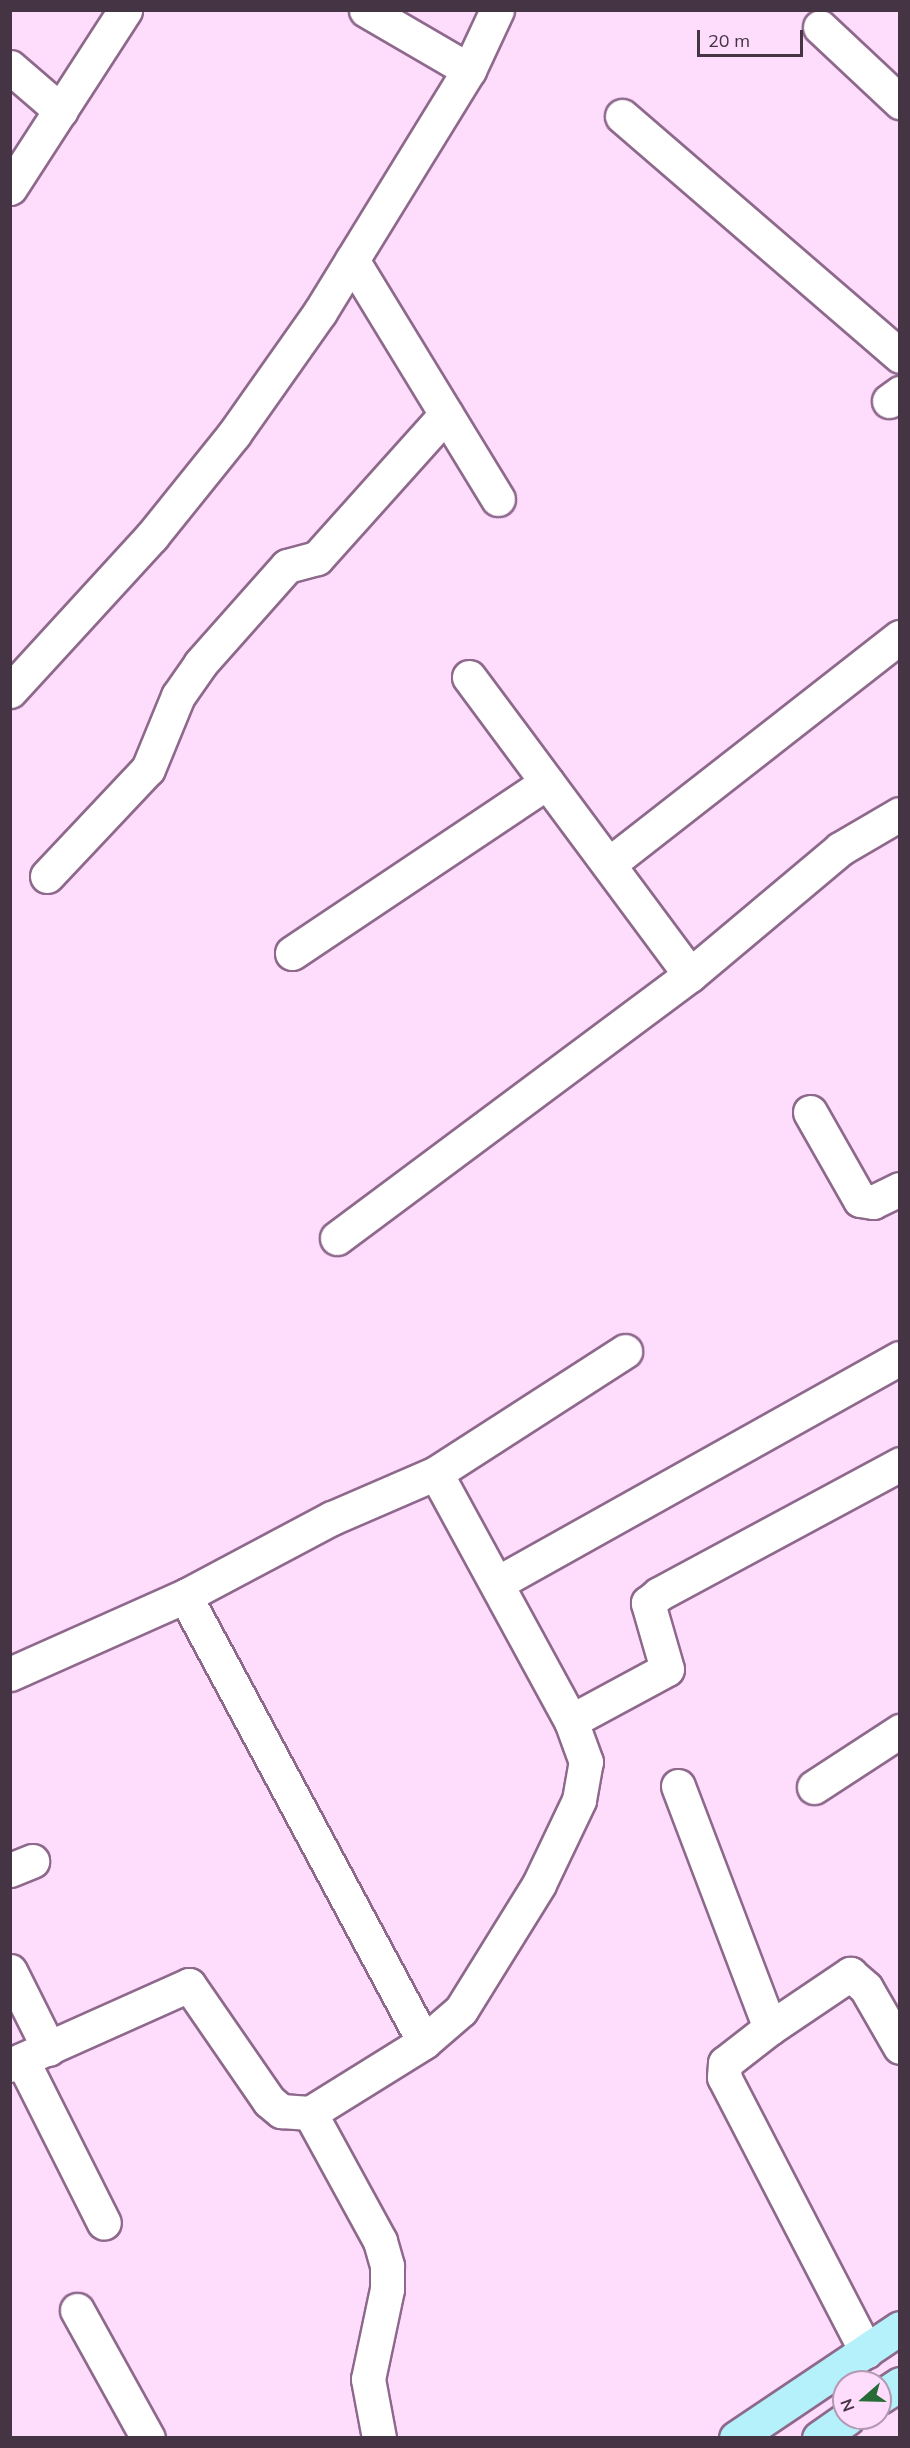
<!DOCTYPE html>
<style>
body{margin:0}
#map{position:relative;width:910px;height:2448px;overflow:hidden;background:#fedcfc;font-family:Mulish,sans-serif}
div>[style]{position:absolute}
.roads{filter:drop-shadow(2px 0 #8e698c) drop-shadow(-2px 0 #8e698c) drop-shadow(0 2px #8e698c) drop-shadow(0 -2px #8e698c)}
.minor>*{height:33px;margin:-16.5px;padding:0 16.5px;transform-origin:16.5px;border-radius:16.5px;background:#fff}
.major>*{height:33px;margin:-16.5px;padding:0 16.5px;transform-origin:16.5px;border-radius:16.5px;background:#b4f1fa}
span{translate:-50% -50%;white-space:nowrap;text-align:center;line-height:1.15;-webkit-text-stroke:6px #fedcfc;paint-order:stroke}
.frame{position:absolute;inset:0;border:12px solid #453444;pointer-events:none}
.north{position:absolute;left:832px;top:2370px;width:60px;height:60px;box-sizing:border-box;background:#fedcfc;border:2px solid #b499b2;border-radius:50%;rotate:250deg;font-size:16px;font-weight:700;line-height:24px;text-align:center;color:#453444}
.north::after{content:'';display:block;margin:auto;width:21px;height:27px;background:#276b36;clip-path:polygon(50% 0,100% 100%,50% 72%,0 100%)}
.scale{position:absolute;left:697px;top:30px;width:106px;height:27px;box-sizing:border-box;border:3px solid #453444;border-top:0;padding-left:8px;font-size:18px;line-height:21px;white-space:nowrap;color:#453444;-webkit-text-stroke:4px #fedcfc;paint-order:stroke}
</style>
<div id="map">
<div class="roads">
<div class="minor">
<i style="left:366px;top:10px;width:119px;rotate:30.2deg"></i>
<i style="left:820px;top:27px;width:110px;rotate:43.2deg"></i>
<i style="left:10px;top:67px;width:67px;rotate:40.8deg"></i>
<i style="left:622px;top:116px;width:367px;rotate:40.8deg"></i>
<i style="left:10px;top:188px;width:212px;rotate:-57.1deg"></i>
<i style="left:352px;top:260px;width:280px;rotate:58.6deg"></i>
<i style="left:889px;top:401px;width:14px;rotate:-36deg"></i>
<i style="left:469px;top:677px;width:371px;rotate:53.4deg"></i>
<i style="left:10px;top:691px;width:210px;rotate:-47.5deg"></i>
<i style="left:152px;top:536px;width:131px;rotate:-51.2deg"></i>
<i style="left:234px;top:434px;width:149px;rotate:-54.8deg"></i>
<i style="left:320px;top:312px;width:284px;rotate:-58.4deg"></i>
<i style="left:469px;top:70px;width:66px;rotate:-65deg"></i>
<i style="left:609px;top:864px;width:369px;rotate:-38deg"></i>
<i style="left:47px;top:876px;width:147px;rotate:-46.7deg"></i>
<i style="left:148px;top:769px;width:79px;rotate:-67.7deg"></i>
<i style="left:178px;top:696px;width:39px;rotate:-55deg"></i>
<i style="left:200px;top:664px;width:131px;rotate:-48.4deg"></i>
<i style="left:287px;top:566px;width:31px;rotate:-15deg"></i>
<i style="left:317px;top:558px;width:193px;rotate:-48.1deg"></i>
<i style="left:292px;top:953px;width:307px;rotate:-33.8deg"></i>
<i style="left:810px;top:1112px;width:101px;rotate:60.4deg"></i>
<i style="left:860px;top:1200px;width:13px;rotate:9deg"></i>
<i style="left:873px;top:1202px;width:30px;rotate:-26deg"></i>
<i style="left:337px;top:1238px;width:440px;rotate:-36.7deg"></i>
<i style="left:690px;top:975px;width:196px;rotate:-40deg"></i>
<i style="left:840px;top:849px;width:69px;rotate:-30.3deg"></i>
<i style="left:499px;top:1582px;width:459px;rotate:-29.2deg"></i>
<i style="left:185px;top:1596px;width:506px;rotate:61.81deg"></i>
<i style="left:10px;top:1674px;width:192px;rotate:-24deg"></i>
<i style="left:185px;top:1596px;width:166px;rotate:-28deg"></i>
<i style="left:332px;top:1518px;width:113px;rotate:-23.4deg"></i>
<i style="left:436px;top:1473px;width:225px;rotate:-32.8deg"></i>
<i style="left:571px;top:1721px;width:109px;rotate:-28.4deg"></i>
<i style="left:667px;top:1669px;width:69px;rotate:-106.1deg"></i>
<i style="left:648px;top:1603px;width:14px;rotate:-39deg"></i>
<i style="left:659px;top:1594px;width:274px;rotate:-28.3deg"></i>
<i style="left:678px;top:1786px;width:259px;rotate:69.2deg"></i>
<i style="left:770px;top:2028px;width:57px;rotate:142.1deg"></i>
<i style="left:725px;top:2063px;width:14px;rotate:94deg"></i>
<i style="left:724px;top:2077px;width:309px;rotate:62.6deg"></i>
<i style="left:814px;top:1787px;width:103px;rotate:-33.1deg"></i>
<i style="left:10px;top:1870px;width:24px;rotate:-22deg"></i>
<i style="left:10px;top:1971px;width:87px;rotate:63.4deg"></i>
<i style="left:770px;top:2028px;width:97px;rotate:-34deg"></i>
<i style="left:850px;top:1974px;width:21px;rotate:41deg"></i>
<i style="left:866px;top:1988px;width:68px;rotate:60deg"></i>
<i style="left:22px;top:2060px;width:182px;rotate:63.3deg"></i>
<i style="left:10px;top:2065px;width:196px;rotate:-24.1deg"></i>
<i style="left:189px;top:1985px;width:141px;rotate:55.4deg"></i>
<i style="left:269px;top:2101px;width:16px;rotate:40deg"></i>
<i style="left:281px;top:2111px;width:29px;rotate:4deg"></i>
<i style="left:310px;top:2113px;width:134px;rotate:-31.9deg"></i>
<i style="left:424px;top:2042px;width:49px;rotate:-40.9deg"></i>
<i style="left:461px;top:2010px;width:148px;rotate:-58.2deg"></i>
<i style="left:539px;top:1884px;width:93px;rotate:-64.5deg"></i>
<i style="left:579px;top:1800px;width:39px;rotate:-80deg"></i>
<i style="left:586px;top:1762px;width:44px;rotate:-110.1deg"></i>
<i style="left:571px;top:1721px;width:282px;rotate:-118.6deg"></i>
<i style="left:310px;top:2113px;width:146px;rotate:61.3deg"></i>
<i style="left:380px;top:2241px;width:26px;rotate:74deg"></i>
<i style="left:387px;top:2266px;width:23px;rotate:90deg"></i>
<i style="left:387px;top:2289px;width:92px;rotate:101.9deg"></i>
<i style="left:368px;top:2379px;width:60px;rotate:79.4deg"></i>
<i style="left:77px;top:2310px;width:146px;rotate:61deg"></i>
</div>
<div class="major">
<i style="left:880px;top:2397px;width:24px;rotate:-33deg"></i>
<i style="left:736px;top:2438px;width:197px;rotate:-33.9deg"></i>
<i style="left:819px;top:2438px;width:35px;rotate:-35deg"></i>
</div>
</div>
<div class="frame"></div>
<div class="north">N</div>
<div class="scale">20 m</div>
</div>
